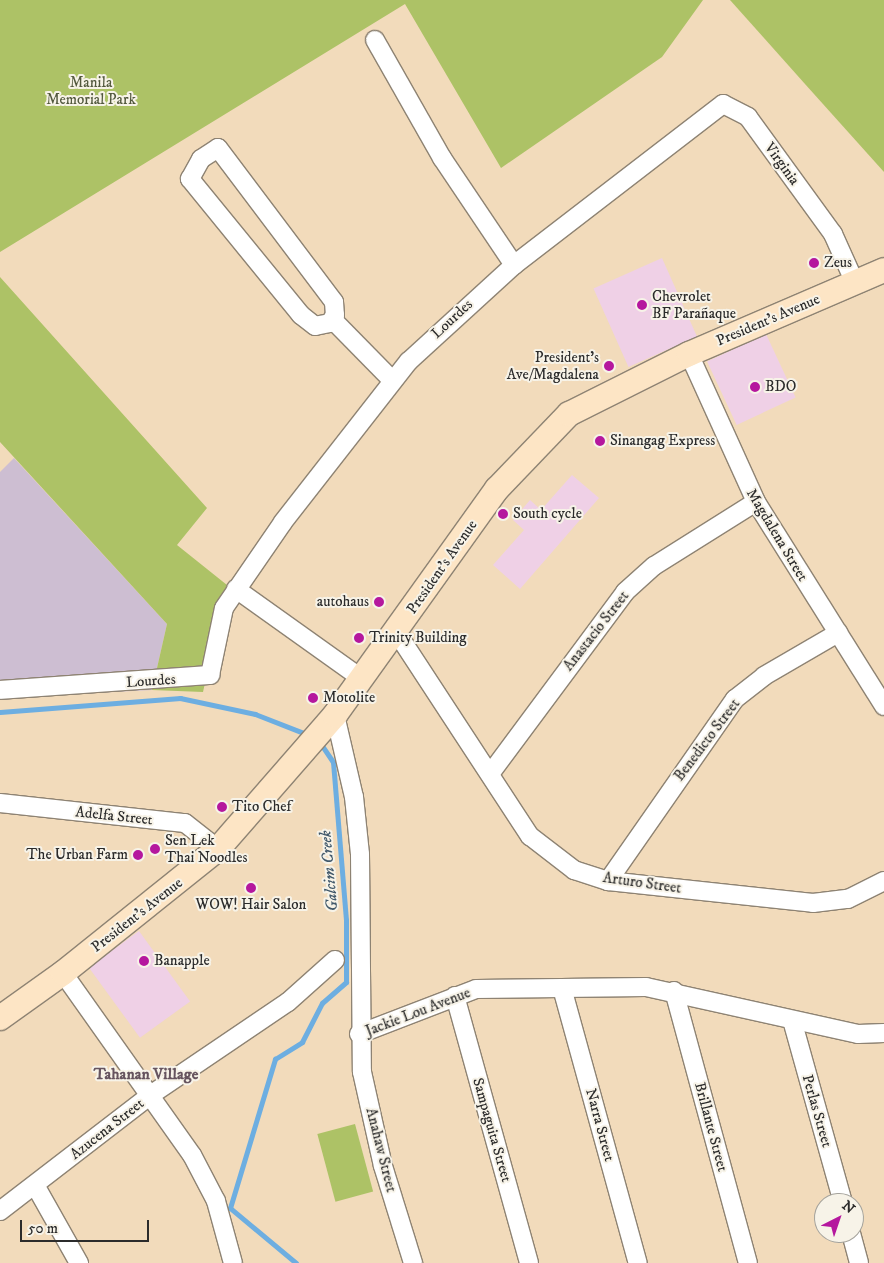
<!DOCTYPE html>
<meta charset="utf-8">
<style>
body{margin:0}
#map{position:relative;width:884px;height:1263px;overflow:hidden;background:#f2dbbb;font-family:"IM FELL DW Pica",serif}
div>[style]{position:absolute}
.built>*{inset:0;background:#efd0e6;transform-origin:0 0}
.industrial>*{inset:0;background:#cdbed2}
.green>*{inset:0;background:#adc266;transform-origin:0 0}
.stream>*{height:5px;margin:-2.5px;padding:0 2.5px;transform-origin:2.5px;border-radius:2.5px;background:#6daee1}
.roads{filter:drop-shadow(1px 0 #8e8373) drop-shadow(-1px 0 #8e8373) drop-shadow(0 1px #8e8373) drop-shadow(0 -1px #8e8373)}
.street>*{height:18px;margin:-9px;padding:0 9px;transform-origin:9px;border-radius:9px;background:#fff}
.secondary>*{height:24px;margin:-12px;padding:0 12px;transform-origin:12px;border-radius:12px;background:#fde5c5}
.dots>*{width:14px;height:14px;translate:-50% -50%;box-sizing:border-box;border:2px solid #f7f3e8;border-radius:50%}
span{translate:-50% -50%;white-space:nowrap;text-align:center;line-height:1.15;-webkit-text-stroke:4px #f7f3e8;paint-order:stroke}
.park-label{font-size:15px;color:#52583d}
.street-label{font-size:15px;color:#2b2b2b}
.poi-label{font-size:15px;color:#2b2b2b}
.left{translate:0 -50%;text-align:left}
.right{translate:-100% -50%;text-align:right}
.water-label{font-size:16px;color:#42596b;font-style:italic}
.neighbourhood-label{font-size:16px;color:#66545f;font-weight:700}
.north{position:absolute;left:814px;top:1193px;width:50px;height:50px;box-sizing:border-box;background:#f7f3e8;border:1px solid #a5a39c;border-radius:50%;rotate:41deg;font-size:14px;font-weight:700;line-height:20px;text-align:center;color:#2b2b2b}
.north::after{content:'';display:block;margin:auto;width:18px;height:22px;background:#b5179e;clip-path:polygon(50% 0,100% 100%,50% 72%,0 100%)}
.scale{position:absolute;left:20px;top:1220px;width:129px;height:22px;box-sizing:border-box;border:2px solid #2b2b2b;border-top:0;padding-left:6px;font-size:15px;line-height:18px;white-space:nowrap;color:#2b2b2b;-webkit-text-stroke:4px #f7f3e8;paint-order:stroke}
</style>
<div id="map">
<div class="built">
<i style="left:662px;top:258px;width:86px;height:75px;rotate:66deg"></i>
<i style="left:766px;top:334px;width:70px;height:65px;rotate:65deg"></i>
<i style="clip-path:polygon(572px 475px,599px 498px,520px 589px,493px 565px,524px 530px,513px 520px,530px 500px,541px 510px)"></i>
<i style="left:139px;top:931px;width:87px;height:62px;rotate:54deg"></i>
</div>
<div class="industrial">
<i style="clip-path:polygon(14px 458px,167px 624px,152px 690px,0 698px,0 472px)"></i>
</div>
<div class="green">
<i style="clip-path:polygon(0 0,703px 0,662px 57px,501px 168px,405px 4px,0 252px)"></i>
<i style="clip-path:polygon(730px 0,884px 0,884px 172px,805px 84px)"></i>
<i style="clip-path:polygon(0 277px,207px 508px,177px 545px,227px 585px,203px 692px,152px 690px,167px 624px,0 442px)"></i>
<i style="left:355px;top:1124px;width:70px;height:39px;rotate:75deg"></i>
</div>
<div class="stream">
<i style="left:0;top:712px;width:181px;rotate:-4.4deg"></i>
<i style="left:180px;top:698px;width:77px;rotate:12deg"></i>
<i style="left:255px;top:714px;width:58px;rotate:21.3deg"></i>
<i style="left:296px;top:1263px;width:86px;rotate:-140.2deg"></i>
<i style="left:230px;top:1208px;width:156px;rotate:-73.2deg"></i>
<i style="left:275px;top:1059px;width:32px;rotate:-32deg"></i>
<i style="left:302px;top:1042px;width:44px;rotate:-62.9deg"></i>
<i style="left:322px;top:1003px;width:32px;rotate:-41deg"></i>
<i style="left:346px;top:982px;width:62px;rotate:-90deg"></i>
<i style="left:346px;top:920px;width:159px;rotate:-94.7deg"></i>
<i style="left:333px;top:762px;width:23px;rotate:-124deg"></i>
</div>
<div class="roads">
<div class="street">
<i style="left:375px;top:40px;width:136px;rotate:60.4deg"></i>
<i style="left:442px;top:158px;width:129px;rotate:56.1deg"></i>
<i style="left:218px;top:148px;width:193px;rotate:53deg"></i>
<i style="left:334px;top:302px;width:13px;rotate:86deg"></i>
<i style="left:335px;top:315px;width:9px;rotate:122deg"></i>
<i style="left:330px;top:323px;width:15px;rotate:169deg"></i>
<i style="left:315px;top:326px;width:18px;rotate:-142deg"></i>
<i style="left:301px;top:315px;width:176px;rotate:-129.2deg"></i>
<i style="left:190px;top:179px;width:23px;rotate:-61deg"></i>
<i style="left:201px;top:159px;width:20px;rotate:-33deg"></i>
<i style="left:333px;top:320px;width:84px;rotate:45.5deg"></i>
<i style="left:689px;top:354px;width:162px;rotate:65.6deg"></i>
<i style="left:756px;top:502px;width:241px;rotate:57.9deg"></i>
<i style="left:236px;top:589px;width:155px;rotate:35.5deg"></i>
<i style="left:397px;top:633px;width:243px;rotate:56.8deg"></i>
<i style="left:530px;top:836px;width:56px;rotate:37.7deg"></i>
<i style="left:574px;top:870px;width:36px;rotate:18deg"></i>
<i style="left:608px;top:881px;width:206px;rotate:6.1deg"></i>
<i style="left:813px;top:903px;width:35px;rotate:-7deg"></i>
<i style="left:848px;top:899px;width:40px;rotate:-26.6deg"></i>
<i style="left:0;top:690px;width:211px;rotate:-4.1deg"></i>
<i style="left:210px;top:675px;width:68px;rotate:-78.2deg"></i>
<i style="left:224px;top:608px;width:104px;rotate:-55.5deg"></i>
<i style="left:283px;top:522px;width:204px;rotate:-52deg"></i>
<i style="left:409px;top:361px;width:142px;rotate:-42.4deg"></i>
<i style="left:514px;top:265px;width:264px;rotate:-37.6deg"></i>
<i style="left:723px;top:104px;width:28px;rotate:27deg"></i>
<i style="left:748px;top:117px;width:145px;rotate:54deg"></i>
<i style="left:833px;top:234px;width:54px;rotate:65.8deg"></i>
<i style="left:335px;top:715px;width:84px;rotate:77deg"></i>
<i style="left:354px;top:797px;width:57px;rotate:84deg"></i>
<i style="left:360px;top:854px;width:218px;rotate:89.5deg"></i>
<i style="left:362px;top:1072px;width:96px;rotate:77.4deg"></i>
<i style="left:383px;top:1166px;width:102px;rotate:72.8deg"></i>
<i style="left:490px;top:774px;width:227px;rotate:-53.4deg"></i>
<i style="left:625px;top:592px;width:39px;rotate:-42deg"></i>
<i style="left:654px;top:566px;width:120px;rotate:-32.1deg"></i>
<i style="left:0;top:803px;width:186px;rotate:6.2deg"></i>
<i style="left:185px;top:823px;width:42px;rotate:38.2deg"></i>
<i style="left:608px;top:881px;width:222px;rotate:-55.1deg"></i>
<i style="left:735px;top:699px;width:37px;rotate:-38deg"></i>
<i style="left:764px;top:676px;width:86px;rotate:-30.2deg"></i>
<i style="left:63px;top:973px;width:223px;rotate:54.7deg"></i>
<i style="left:192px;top:1155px;width:52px;rotate:62.4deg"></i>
<i style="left:216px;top:1201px;width:64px;rotate:74.7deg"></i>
<i style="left:562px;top:988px;width:285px;rotate:74.6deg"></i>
<i style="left:674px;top:991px;width:282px;rotate:74.8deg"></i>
<i style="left:455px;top:996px;width:277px;rotate:74.5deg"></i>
<i style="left:792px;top:1020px;width:190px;rotate:74.4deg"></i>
<i style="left:359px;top:1034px;width:125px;rotate:-21deg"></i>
<i style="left:476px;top:989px;width:170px;rotate:-0.7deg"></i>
<i style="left:646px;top:987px;width:217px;rotate:12.5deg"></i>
<i style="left:858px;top:1034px;width:26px;rotate:-2deg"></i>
<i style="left:35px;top:1185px;width:90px;rotate:60.6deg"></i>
<i style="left:0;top:1211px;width:192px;rotate:-37.6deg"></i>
<i style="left:152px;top:1094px;width:164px;rotate:-34.1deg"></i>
<i style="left:288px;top:1002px;width:63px;rotate:-41.8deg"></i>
<i style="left:851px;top:1233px;width:31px;rotate:75deg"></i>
</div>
<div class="secondary">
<i style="left:0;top:1018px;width:77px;rotate:-35.5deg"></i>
<i style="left:63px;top:973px;width:198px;rotate:-38.7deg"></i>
<i style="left:218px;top:849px;width:178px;rotate:-48.9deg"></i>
<i style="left:335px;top:715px;width:278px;rotate:-54.4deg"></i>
<i style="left:497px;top:489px;width:104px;rotate:-46.2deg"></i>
<i style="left:569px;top:414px;width:134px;rotate:-26.6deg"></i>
<i style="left:689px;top:354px;width:212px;rotate:-23.3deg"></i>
</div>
</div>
<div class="dots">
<i style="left:814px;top:263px;background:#b5179e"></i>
<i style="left:642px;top:305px;background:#b5179e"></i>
<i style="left:609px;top:366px;background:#b5179e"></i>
<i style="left:755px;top:387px;background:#b5179e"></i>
<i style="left:600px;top:441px;background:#b5179e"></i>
<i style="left:503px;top:514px;background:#b5179e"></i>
<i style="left:379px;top:602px;background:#b5179e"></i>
<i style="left:359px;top:638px;background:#b5179e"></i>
<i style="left:313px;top:698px;background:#b5179e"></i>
<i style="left:222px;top:807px;background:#b5179e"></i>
<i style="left:155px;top:849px;background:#b5179e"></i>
<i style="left:138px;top:855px;background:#b5179e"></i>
<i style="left:251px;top:888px;background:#b5179e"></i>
<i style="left:144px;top:961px;background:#b5179e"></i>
</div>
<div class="park-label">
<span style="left:91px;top:91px">Manila<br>Memorial Park</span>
</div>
<div class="street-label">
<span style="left:782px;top:164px;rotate:54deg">Virginia</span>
<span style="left:452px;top:319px;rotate:-43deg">Lourdes</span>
<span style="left:768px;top:320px;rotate:-23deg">President's Avenue</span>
<span style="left:777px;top:535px;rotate:59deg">Magdalena Street</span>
<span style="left:442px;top:567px;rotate:-55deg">President's Avenue</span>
<span style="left:596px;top:631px;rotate:-52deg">Anastacio Street</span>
<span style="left:151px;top:681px;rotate:-4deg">Lourdes</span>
<span style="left:707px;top:740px;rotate:-53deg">Benedicto Street</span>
<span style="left:114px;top:816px;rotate:6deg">Adelfa Street</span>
<span style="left:642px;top:883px;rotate:8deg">Arturo Street</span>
<span style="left:137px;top:915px;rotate:-38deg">President's Avenue</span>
<span style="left:418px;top:1012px;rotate:-21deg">Jackie Lou Avenue</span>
<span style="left:817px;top:1111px;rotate:74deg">Perlas Street</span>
<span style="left:600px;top:1125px;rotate:75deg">Narra Street</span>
<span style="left:711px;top:1127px;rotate:75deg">Brillante Street</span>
<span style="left:107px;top:1129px;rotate:-38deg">Azucena Street</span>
<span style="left:492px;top:1130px;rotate:74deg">Sampaguita Street</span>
<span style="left:381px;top:1150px;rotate:76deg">Anahaw Street</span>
</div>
<div class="poi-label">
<span class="left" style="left:824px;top:263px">Zeus</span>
<span class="left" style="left:652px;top:305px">Chevrolet<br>BF Parañaque</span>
<span class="right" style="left:599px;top:366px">President's<br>Ave/Magdalena</span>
<span class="left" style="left:765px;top:387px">BDO</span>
<span class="left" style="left:610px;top:441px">Sinangag Express</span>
<span class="left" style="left:513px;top:514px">South cycle</span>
<span class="right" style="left:369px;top:602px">autohaus</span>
<span class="left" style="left:369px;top:638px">Trinity Building</span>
<span class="left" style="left:323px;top:698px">Motolite</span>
<span class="left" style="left:232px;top:807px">Tito Chef</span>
<span class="left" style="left:165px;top:849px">Sen Lek<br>Thai Noodles</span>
<span class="right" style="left:128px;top:855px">The Urban Farm</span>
<span style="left:251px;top:905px">WOW! Hair Salon</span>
<span class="left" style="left:154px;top:961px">Banapple</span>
</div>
<div class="water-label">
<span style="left:329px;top:871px;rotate:-95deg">Galcim Creek</span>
</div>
<div class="neighbourhood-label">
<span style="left:146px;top:1074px">Tahanan Village</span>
</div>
<div class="north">N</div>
<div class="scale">50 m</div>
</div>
